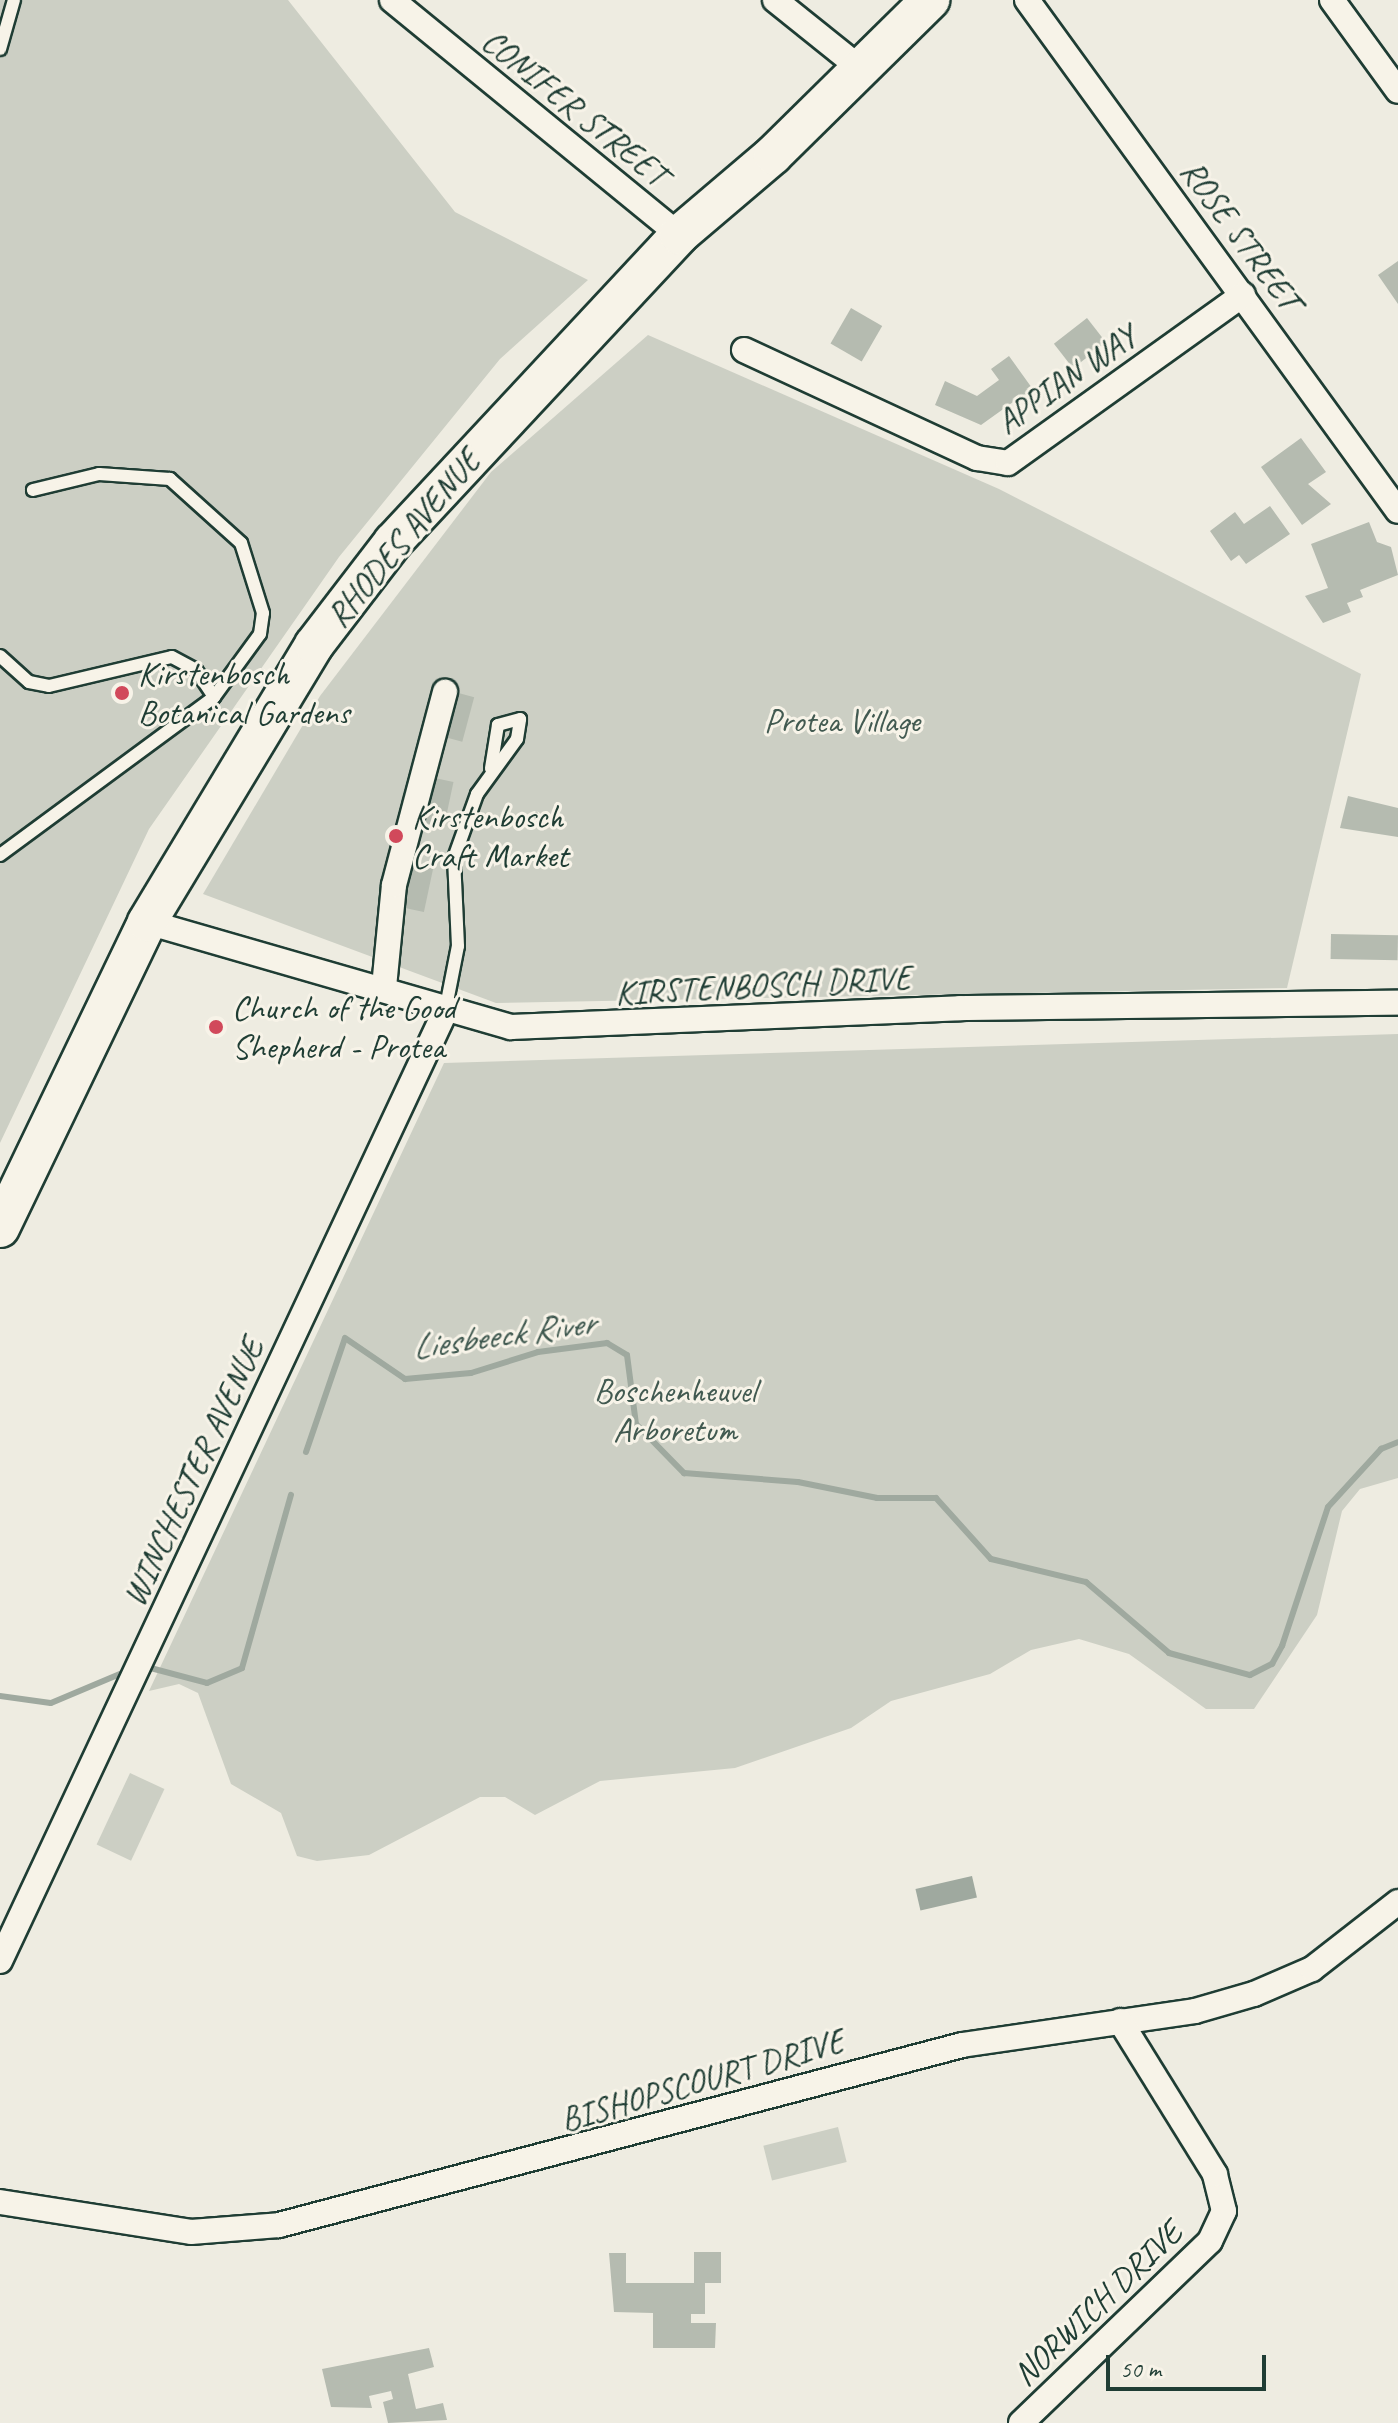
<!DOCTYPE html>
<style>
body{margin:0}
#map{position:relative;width:1398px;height:2423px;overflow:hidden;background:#eeece1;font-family:Caveat,sans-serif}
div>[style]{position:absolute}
.green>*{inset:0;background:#cccfc4;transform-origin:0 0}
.water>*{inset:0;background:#9fa99f;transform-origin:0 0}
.stream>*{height:6px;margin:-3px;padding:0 3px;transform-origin:3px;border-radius:3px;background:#9fa99f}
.building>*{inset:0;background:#b5bbb0;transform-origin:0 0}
.roads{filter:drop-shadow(2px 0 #1f3d34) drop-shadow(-2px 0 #1f3d34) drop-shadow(0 2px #1f3d34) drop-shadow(0 -2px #1f3d34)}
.lane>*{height:12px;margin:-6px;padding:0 6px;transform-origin:6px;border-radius:6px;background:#f7f3e8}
.street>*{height:24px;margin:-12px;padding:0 12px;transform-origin:12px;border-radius:12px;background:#f7f3e8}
.primary>*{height:38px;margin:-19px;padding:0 19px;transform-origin:19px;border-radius:19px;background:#f7f3e8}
.dots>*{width:22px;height:22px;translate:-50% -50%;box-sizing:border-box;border:4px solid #f7f3e8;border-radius:50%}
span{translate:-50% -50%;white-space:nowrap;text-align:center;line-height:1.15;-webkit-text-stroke:6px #f7f3e8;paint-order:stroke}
.street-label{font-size:34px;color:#1f3d34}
.poi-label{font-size:34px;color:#1f3d34}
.left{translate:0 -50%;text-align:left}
.park-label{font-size:34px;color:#425a51}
.water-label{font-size:36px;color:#3f584f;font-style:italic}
.scale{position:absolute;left:1106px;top:2355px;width:160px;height:36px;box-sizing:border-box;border:4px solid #1f3d34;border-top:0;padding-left:10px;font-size:24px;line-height:28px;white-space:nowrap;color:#1f3d34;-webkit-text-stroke:6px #f7f3e8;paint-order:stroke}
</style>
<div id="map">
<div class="green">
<i style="clip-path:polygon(0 0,288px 0,455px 212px,588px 280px,500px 359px,339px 557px,149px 829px,0 1143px)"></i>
<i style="clip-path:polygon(648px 335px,999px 489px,1361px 674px,1287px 988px,496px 1003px,203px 894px,320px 696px,491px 472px)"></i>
<i style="clip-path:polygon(1398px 1034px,1398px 1478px,1360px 1489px,1342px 1511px,1317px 1615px,1254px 1709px,1206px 1709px,1129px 1654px,1079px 1639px,1031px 1650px,990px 1674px,891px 1701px,851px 1728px,735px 1768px,600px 1781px,535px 1815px,505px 1797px,480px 1797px,369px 1855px,317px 1861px,297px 1856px,281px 1813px,231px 1784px,198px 1693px,179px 1684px,149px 1691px,444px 1063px)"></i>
<i style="left:130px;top:1773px;width:38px;height:79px;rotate:25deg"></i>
<i style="left:838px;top:2127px;width:36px;height:77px;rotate:76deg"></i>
</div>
<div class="water">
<i style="left:972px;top:1876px;width:22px;height:58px;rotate:77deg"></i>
</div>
<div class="stream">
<i style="left:306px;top:1452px;width:120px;rotate:-71.1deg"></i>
<i style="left:345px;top:1338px;width:73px;rotate:34.3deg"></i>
<i style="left:405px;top:1379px;width:66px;rotate:-5.2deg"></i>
<i style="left:471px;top:1373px;width:70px;rotate:-17.4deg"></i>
<i style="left:538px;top:1352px;width:70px;rotate:-7.4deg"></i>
<i style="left:607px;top:1343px;width:23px;rotate:31deg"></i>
<i style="left:627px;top:1355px;width:70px;rotate:82.6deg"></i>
<i style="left:636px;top:1424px;width:69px;rotate:45.6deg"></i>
<i style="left:684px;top:1473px;width:114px;rotate:4.5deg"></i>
<i style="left:798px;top:1482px;width:81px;rotate:11.4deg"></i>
<i style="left:877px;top:1498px;width:59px"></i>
<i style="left:936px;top:1498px;width:82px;rotate:48deg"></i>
<i style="left:991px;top:1559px;width:98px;rotate:13.6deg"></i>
<i style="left:1086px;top:1582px;width:109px;rotate:40.5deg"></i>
<i style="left:1169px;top:1653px;width:84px;rotate:15.2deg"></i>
<i style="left:1250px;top:1675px;width:25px;rotate:-27deg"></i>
<i style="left:1272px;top:1664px;width:21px;rotate:-61deg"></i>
<i style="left:1282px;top:1646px;width:146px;rotate:-71.7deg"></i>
<i style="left:1328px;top:1507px;width:79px;rotate:-47.6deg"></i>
<i style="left:1381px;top:1449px;width:18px;rotate:-22deg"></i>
<i style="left:143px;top:1666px;width:66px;rotate:14.9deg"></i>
<i style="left:207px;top:1683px;width:38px;rotate:-23deg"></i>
<i style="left:242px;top:1668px;width:180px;rotate:-74.2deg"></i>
<i style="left:0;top:1696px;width:51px;rotate:7.8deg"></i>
<i style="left:51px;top:1703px;width:85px;rotate:-22.9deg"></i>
</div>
<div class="building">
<i style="clip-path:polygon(1398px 261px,1398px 304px,1378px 275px)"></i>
<i style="left:851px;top:308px;width:36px;height:41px;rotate:30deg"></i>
<i style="left:1087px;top:318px;width:31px;height:42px;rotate:52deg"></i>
<i style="clip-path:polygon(1009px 356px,1037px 395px,1024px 403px,1020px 397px,981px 425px,935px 405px,945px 381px,977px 396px,999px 380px,991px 369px)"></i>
<i style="clip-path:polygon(1301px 438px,1326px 472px,1308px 484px,1331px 504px,1302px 525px,1261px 467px)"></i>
<i style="clip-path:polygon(1270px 506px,1290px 534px,1246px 564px,1239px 555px,1231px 561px,1210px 531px,1235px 512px,1244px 524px)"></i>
<i style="clip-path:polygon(1369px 522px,1377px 542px,1391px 547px,1398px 575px,1360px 590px,1363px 597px,1347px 603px,1351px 612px,1323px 623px,1305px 596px,1328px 588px,1311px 544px)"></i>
<i style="left:451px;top:691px;width:24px;height:46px;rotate:15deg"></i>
<i style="left:430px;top:777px;width:24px;height:46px;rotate:12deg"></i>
<i style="clip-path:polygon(1348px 796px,1398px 808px,1398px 837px,1340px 828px)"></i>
<i style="left:410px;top:862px;width:24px;height:46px;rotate:12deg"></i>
<i style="left:1331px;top:934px;width:67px;height:25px;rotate:1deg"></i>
<i style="clip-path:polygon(694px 2252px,721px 2252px,721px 2283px,705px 2283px,705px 2314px,691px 2314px,691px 2323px,716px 2323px,715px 2348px,653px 2348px,653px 2313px,614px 2312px,609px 2253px,626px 2253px,626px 2283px,694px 2283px)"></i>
<i style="clip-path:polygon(429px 2348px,434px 2367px,408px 2374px,416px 2409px,443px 2403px,447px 2420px,388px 2423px,383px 2402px,393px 2399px,391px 2391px,369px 2396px,372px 2408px,331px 2407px,322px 2369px)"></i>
</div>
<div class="roads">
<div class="lane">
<i style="left:0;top:49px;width:51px;rotate:-74.1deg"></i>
<i style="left:0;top:656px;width:39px;rotate:42deg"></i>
<i style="left:29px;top:682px;width:20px;rotate:11deg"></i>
<i style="left:49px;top:686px;width:126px;rotate:-13.3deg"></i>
<i style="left:172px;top:657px;width:27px;rotate:28deg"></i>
<i style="left:196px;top:670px;width:32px;rotate:56deg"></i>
<i style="left:0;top:855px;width:266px;rotate:-36.4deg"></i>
<i style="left:214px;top:697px;width:78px;rotate:-53.9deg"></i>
<i style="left:260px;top:634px;width:21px;rotate:-82deg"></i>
<i style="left:263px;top:613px;width:73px;rotate:-107.4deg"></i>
<i style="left:241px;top:543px;width:96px;rotate:-138deg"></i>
<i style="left:170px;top:479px;width:71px;rotate:-176deg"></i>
<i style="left:99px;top:474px;width:68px;rotate:166.4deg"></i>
<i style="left:445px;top:1012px;width:67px;rotate:-78.9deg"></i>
<i style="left:458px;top:946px;width:88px;rotate:-92.6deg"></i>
<i style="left:454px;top:858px;width:68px;rotate:-70.2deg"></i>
<i style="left:477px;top:794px;width:68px;rotate:-54deg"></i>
<i style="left:517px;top:739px;width:20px;rotate:-81deg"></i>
<i style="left:520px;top:719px;width:23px;rotate:165deg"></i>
<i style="left:498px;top:725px;width:44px;rotate:99.2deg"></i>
</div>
<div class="street">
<i style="left:392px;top:0;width:371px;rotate:39.3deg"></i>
<i style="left:775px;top:0;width:110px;rotate:38.7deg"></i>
<i style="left:1027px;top:0;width:631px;rotate:54.02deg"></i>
<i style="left:1332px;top:0;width:112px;rotate:54deg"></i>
<i style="left:744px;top:350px;width:257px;rotate:24.9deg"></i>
<i style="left:977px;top:458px;width:31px;rotate:9deg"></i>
<i style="left:1008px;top:463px;width:289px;rotate:-35.6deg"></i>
<i style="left:147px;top:922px;width:379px;rotate:16.1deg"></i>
<i style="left:511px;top:1027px;width:449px;rotate:-2.4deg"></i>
<i style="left:960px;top:1008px;width:438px;rotate:-0.7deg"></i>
<i style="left:384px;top:987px;width:102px;rotate:-84.4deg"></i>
<i style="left:394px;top:885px;width:200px;rotate:-75.2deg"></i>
<i style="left:0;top:1961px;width:1048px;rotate:-64.88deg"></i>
<i style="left:0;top:2202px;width:193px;rotate:8.9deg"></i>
<i style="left:191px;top:2232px;width:88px;rotate:-4.5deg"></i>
<i style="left:279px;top:2225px;width:706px;rotate:-14.76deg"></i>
<i style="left:962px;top:2045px;width:235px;rotate:-8.3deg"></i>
<i style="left:1195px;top:2011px;width:61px;rotate:-16.1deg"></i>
<i style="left:1254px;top:1994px;width:63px;rotate:-23.3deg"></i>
<i style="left:1312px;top:1969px;width:109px;rotate:-37.9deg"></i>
<i style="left:1021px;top:2423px;width:262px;rotate:-43.9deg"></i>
<i style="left:1210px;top:2241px;width:33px;rotate:-65deg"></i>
<i style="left:1224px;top:2211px;width:38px;rotate:-104deg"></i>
<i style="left:1215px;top:2174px;width:180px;rotate:-121.8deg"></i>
</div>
<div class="primary">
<i style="left:0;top:1228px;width:339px;rotate:-64.3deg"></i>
<i style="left:147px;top:922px;width:323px;rotate:-58.9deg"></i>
<i style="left:314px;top:645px;width:130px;rotate:-52.5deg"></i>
<i style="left:393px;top:542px;width:420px;rotate:-47deg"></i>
<i style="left:679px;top:235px;width:123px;rotate:-40.4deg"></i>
<i style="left:773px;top:155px;width:221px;rotate:-44.6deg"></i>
</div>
</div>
<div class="dots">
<i style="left:122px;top:693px;background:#d1495b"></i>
<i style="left:396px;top:836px;background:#d1495b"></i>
<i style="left:216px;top:1027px;background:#d1495b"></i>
</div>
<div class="street-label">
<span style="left:575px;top:107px;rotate:39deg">CONIFER STREET</span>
<span style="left:1241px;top:235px;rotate:54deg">ROSE STREET</span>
<span style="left:1066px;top:379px;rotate:-35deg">APPIAN WAY</span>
<span style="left:403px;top:538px;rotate:-50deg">RHODES AVENUE</span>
<span style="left:763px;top:985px;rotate:-3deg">KIRSTENBOSCH DRIVE</span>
<span style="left:193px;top:1472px;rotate:-65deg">WINCHESTER AVENUE</span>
<span style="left:702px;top:2080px;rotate:-16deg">BISHOPSCOURT DRIVE</span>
<span style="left:1097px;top:2303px;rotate:-44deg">NORWICH DRIVE</span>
</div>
<div class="poi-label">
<span class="left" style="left:138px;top:693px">Kirstenbosch<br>Botanical Gardens</span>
<span class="left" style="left:412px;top:836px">Kirstenbosch<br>Craft Market</span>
<span class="left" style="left:232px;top:1027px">Church of the Good<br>Shepherd - Protea</span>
</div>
<div class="park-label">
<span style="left:842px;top:721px">Protea Village</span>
<span style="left:675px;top:1410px">Boschenheuvel<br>Arboretum</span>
</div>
<div class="water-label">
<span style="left:503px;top:1335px;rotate:-8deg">Liesbeeck River</span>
</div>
<div class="scale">50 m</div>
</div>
